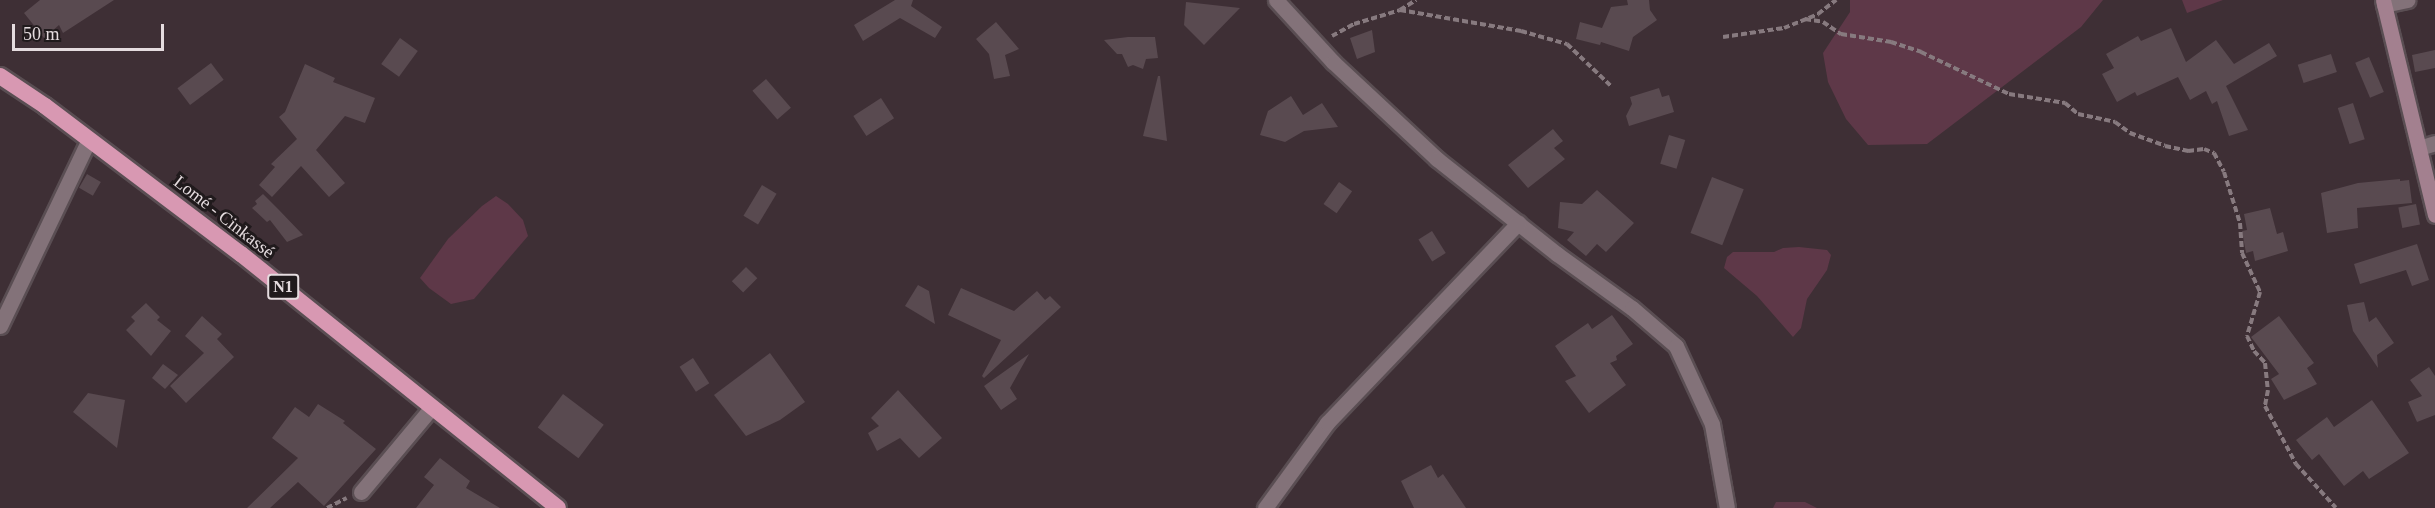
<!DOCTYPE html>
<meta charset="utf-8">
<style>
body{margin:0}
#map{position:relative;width:2435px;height:508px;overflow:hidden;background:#3e2f35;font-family:Georgia,serif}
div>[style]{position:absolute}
.green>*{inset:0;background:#5e3848}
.building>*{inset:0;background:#594a50;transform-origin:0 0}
.path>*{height:4px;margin-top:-2px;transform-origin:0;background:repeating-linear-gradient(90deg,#877a7f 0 6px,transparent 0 9px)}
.roads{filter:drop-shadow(2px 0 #5a4e53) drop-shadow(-2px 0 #5a4e53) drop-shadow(0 2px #5a4e53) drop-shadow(0 -2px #5a4e53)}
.minor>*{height:15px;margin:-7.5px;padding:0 7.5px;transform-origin:7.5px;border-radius:7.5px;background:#837279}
.secondary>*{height:15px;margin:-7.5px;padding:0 7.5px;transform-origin:7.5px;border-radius:7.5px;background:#a3808f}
.trunk>*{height:16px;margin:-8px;padding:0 8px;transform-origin:8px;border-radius:8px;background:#d898b2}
span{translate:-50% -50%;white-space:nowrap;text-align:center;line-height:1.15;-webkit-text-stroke:6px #201a1c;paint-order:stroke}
.shield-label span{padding:2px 4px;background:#201a1c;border:2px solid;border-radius:4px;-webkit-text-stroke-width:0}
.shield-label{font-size:16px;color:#e5dcdf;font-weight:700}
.street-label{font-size:18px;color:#e5dcdf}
.scale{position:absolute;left:12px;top:24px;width:152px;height:27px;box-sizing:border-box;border:3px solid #e5dcdf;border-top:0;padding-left:8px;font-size:18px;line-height:21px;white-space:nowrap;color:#e5dcdf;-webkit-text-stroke:4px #201a1c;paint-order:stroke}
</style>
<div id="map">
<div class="green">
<i style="clip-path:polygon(1850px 0,2103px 0,2081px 27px,1927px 144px,1868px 145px,1846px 119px,1828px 82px,1823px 53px,1850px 12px)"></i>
<i style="clip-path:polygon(2182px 0,2223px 0,2187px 13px)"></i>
<i style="clip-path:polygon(496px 196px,508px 204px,523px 220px,528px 236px,474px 299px,451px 304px,429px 288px,420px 278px,448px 239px,482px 206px)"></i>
<i style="clip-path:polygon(1799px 247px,1827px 250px,1831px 255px,1827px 270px,1807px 299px,1801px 328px,1793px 337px,1757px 296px,1724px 268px,1727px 257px,1733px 252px,1774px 252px,1783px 248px)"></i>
<i style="clip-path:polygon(1776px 502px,1805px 502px,1817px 508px,1773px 508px)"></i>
</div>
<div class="building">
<i style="clip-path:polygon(40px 0,114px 0,63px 33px,59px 25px,44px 38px,24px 13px)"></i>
<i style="clip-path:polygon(895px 0,913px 0,911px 6px,942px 27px,935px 38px,900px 18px,863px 41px,854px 25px)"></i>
<i style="clip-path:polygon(1627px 0,1649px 0,1650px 10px,1657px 20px,1633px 37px,1629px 51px,1601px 42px,1600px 45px,1576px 39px,1580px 22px,1602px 28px,1611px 7px,1628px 5px)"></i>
<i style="clip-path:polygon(1186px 2px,1240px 8px,1204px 45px,1184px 25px)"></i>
<i style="clip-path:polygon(996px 22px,1019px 49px,1005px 55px,1010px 76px,994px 79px,989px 54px,976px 39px)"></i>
<i style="clip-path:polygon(2171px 28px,2186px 62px,2216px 40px,2234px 64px,2269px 43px,2277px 56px,2226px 86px,2248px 130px,2229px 136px,2217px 101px,2212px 104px,2206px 91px,2190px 100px,2178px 77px,2137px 96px,2135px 92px,2117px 102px,2102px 74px,2114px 68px,2106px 54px,2138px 36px,2141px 41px)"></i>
<i style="clip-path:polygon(1372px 30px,1375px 52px,1357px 59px,1350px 38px)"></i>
<i style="clip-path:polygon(1128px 37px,1155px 37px,1158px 58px,1146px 59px,1143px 69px,1133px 65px,1128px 67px,1122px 54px,1117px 54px,1104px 40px)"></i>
<i style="left:400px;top:38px;width:22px;height:32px;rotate:36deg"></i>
<i style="clip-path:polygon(2435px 50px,2435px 68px,2415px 72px,2412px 55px)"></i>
<i style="left:2331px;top:54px;width:19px;height:35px;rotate:72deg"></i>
<i style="left:2369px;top:57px;width:38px;height:15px;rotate:67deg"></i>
<i style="left:211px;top:63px;width:21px;height:42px;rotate:53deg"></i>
<i style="clip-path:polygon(305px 64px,335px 78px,333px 82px,375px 98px,365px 123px,345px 116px,316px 150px,345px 183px,329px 197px,301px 166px,272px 197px,259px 185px,275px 167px,271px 164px,297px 139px,279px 117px,285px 112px)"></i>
<i style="clip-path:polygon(1158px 76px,1160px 76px,1167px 141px,1143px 136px)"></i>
<i style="left:766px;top:79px;width:38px;height:18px;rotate:49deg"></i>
<i style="clip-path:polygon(1659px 88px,1662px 97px,1669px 95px,1674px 112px,1629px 126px,1626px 116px,1632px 104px,1630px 97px)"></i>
<i style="clip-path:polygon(1291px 96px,1303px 115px,1322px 103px,1338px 127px,1304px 131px,1285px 142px,1260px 135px,1268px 111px)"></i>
<i style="left:881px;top:98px;width:24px;height:33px;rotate:57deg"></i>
<i style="left:2353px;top:103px;width:38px;height:16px;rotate:72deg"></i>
<i style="clip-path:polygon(1553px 129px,1563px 141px,1554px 148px,1565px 159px,1528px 188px,1508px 165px)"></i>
<i style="left:1669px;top:135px;width:17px;height:30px;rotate:17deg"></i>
<i style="left:87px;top:174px;width:16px;height:16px;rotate:30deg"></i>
<i style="left:1712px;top:177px;width:34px;height:60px;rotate:21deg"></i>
<i style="clip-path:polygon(2400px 179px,2400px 181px,2409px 180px,2412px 203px,2357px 208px,2358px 228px,2327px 233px,2321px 193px,2358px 183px)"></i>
<i style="left:1339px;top:182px;width:16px;height:27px;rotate:35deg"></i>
<i style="left:762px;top:185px;width:17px;height:36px;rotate:31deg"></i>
<i style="clip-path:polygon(1597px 190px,1634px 223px,1606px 252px,1597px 244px,1586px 256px,1567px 240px,1574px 232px,1558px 228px,1560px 202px,1582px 204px)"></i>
<i style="clip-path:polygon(263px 194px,279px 210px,303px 235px,287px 242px,270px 220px,267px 222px,252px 208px,257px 204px,255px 201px)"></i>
<i style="left:2416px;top:204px;width:21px;height:18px;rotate:79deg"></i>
<i style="clip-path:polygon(2270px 208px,2277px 234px,2283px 232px,2288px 251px,2255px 261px,2253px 251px,2246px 253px,2242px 231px,2247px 230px,2244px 214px)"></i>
<i style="left:1432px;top:231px;width:26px;height:16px;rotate:58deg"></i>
<i style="clip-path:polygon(2417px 244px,2429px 280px,2412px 286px,2406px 270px,2360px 284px,2354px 264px)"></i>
<i style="left:746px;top:267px;width:16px;height:20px;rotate:45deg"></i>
<i style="clip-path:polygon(918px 285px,929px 291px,935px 324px,905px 306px)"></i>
<i style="clip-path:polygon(961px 288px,1014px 311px,1037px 291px,1045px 300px,1050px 296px,1061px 307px,984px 378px,982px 376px,1001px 340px,948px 315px)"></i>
<i style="clip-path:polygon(2364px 302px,2369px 322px,2376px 317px,2394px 343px,2377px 355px,2378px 368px,2353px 331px,2347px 305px)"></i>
<i style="clip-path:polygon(146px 303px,160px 317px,157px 320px,171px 331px,151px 356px,126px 330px,135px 321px,131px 317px)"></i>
<i style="clip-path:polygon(1612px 315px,1633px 344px,1616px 356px,1617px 360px,1610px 363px,1626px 385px,1589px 413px,1565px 381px,1576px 376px,1555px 346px,1588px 323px,1592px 329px)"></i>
<i style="clip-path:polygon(202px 316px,222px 334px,217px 339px,234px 357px,186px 403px,170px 386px,204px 353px,185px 336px)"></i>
<i style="clip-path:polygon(2279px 316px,2314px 363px,2307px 368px,2317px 384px,2284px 400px,2271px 379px,2279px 374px,2251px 337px)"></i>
<i style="clip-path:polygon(770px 353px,805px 402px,780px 420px,746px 436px,714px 395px)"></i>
<i style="clip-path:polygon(1029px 354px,1010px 388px,1017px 399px,1001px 410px,984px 386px)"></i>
<i style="left:693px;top:358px;width:30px;height:16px;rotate:57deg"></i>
<i style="clip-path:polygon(163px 364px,178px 375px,165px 389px,152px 378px)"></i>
<i style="clip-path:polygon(2429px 367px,2435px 376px,2435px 415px,2417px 422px,2408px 402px,2422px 396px,2410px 380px)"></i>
<i style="clip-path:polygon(898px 390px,942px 438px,919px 458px,900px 438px,877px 451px,868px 433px,879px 426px,871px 418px)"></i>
<i style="clip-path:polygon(88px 393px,125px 400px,117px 448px,73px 412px)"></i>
<i style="left:563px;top:394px;width:51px;height:42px;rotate:37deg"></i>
<i style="clip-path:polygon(2372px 400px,2409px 453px,2369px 479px,2363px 471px,2344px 486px,2319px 454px,2312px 460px,2296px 440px,2327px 417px,2334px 427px)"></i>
<i style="clip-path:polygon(318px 404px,345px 421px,343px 423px,376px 449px,324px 506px,298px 482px,270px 508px,247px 508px,298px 458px,272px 438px,295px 407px,309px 417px)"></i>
<i style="clip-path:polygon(440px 458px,470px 481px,466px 488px,500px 508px,416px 508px,434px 485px,424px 477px)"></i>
<i style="clip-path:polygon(1431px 465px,1438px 478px,1443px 474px,1466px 508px,1414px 508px,1401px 481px)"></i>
</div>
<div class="path">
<i style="left:1400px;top:10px;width:123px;rotate:9.8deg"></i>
<i style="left:1521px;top:31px;width:48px;rotate:15.8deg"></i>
<i style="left:1567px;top:44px;width:61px;rotate:43.7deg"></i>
<i style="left:1805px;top:19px;width:18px;rotate:9deg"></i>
<i style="left:1823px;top:22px;width:22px;rotate:34deg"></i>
<i style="left:1841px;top:34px;width:51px;rotate:9.1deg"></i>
<i style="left:1891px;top:42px;width:32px;rotate:18deg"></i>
<i style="left:1921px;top:52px;width:98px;rotate:25.5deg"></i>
<i style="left:2009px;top:94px;width:57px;rotate:9.1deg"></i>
<i style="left:2065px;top:103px;width:17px;rotate:40deg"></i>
<i style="left:2078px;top:114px;width:38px;rotate:12deg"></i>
<i style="left:2115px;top:122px;width:19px;rotate:36deg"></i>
<i style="left:2130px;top:133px;width:37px;rotate:20deg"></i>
<i style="left:2165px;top:146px;width:24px;rotate:12deg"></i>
<i style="left:2188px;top:151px;width:16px;rotate:-7deg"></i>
<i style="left:2204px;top:149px;width:11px;rotate:22deg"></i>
<i style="left:2214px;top:153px;width:21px;rotate:62deg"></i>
<i style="left:2224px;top:172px;width:53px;rotate:72.6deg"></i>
<i style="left:2240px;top:223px;width:30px;rotate:86deg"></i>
<i style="left:2242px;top:253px;width:43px;rotate:65.2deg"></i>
<i style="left:2260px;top:292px;width:46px;rotate:106.5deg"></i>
<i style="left:2247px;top:336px;width:17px;rotate:65deg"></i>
<i style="left:2254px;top:351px;width:16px;rotate:47deg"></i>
<i style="left:2265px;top:363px;width:27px;rotate:84deg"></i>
<i style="left:2268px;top:390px;width:16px;rotate:101deg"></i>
<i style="left:2265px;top:406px;width:66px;rotate:61.9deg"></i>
<i style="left:2296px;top:464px;width:59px;rotate:47.7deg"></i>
<i style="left:1332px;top:36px;width:25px;rotate:-29deg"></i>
<i style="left:1354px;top:24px;width:48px;rotate:-16.9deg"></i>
<i style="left:1400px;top:10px;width:19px;rotate:-32deg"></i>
<i style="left:1723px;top:37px;width:62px;rotate:-8.4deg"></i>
<i style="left:1784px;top:28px;width:37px;rotate:-22deg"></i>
<i style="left:1818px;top:14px;width:23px;rotate:-38deg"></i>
<i style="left:327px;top:508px;width:22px;rotate:-27deg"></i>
</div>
<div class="roads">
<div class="minor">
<i style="left:1276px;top:0;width:84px;rotate:47.4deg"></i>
<i style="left:1333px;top:62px;width:142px;rotate:43deg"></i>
<i style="left:1437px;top:159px;width:153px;rotate:38.4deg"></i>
<i style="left:1557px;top:254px;width:92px;rotate:35.8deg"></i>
<i style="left:1632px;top:308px;width:58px;rotate:40.8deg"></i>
<i style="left:1676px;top:346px;width:86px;rotate:65.2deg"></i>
<i style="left:1712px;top:424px;width:85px;rotate:79.9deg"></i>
<i style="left:2384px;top:5px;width:24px;rotate:-12deg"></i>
<i style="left:2419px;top:148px;width:17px;rotate:-17deg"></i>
<i style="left:0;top:326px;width:207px;rotate:-64.5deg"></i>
<i style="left:361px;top:492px;width:111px;rotate:-50.1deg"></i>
<i style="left:1265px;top:508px;width:105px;rotate:-53.9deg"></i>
<i style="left:1327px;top:423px;width:277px;rotate:-46.3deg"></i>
</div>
<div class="secondary">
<i style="left:2383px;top:0;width:221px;rotate:76.4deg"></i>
</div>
<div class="trunk">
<i style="left:0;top:76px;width:54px;rotate:33.7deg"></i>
<i style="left:45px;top:106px;width:246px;rotate:37.1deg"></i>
<i style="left:241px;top:254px;width:406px;rotate:38.7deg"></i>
</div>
</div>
<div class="shield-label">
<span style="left:283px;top:287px">N1</span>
</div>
<div class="street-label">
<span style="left:224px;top:217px;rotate:38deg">Lomé - Cinkassé</span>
</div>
<div class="scale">50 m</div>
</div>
